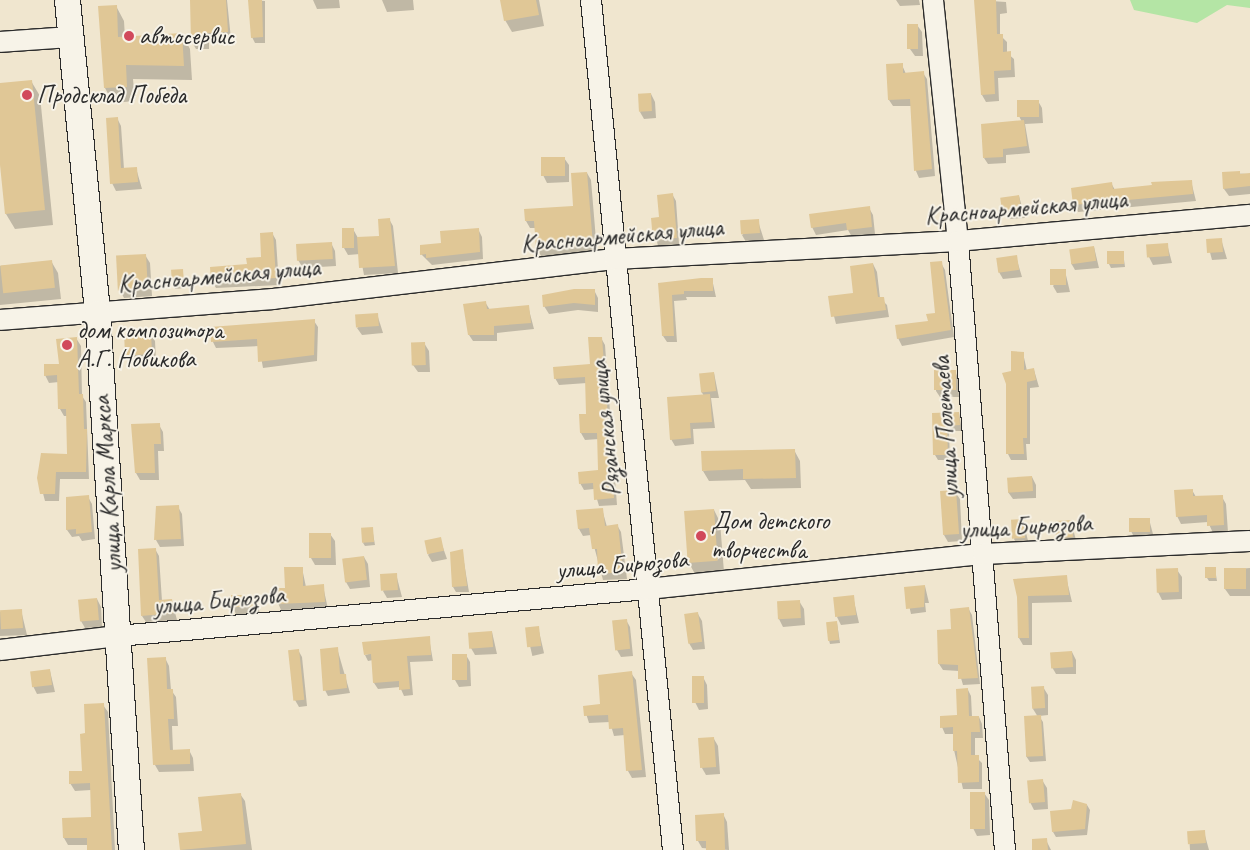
<!DOCTYPE html>
<meta charset="utf-8">
<style>
body{margin:0}
#map{position:relative;width:1250px;height:850px;overflow:hidden;background:#f0e6cf;font-family:Caveat,sans-serif}
div>[style]{position:absolute}
.green>*{inset:0;background:#b4e5a5}
.shadow>*{inset:0;background:#0003;transform-origin:0 0}
.building>*{inset:0;background:#e0c796;transform-origin:0 0}
.roads{filter:drop-shadow(1px 0 #2b2b2b) drop-shadow(-1px 0 #2b2b2b) drop-shadow(0 1px #2b2b2b) drop-shadow(0 -1px #2b2b2b)}
.minor>*{height:20px;margin:-10px;padding:0 10px;transform-origin:10px;border-radius:10px;background:#f7f3e8}
.major>*{height:25px;margin:-12.5px;padding:0 12.5px;transform-origin:12.5px;border-radius:12.5px;background:#f7f3e8}
.dots>*{width:14px;height:14px;translate:-50% -50%;box-sizing:border-box;border:2px solid #f7f3e8;border-radius:50%}
span{translate:-50% -50%;white-space:nowrap;text-align:center;line-height:1.15;-webkit-text-stroke:4px #f7f3e8;paint-order:stroke}
.poi-label{font-size:25px;color:#2b2b2b}
.left{translate:0 -50%;text-align:left}
.street-label{font-size:25px;color:#2b2b2b}
</style>
<div id="map">
<div class="green">
<i style="clip-path:polygon(1130px 0,1250px 0,1250px 8px,1227px 5px,1197px 23px,1134px 10px)"></i>
</div>
<div class="shadow">
<i style="clip-path:polygon(191px 0,227px 0,231px 39px,209px 40px,209px 49px,196px 49px,192px 42px)"></i>
<i style="clip-path:polygon(250px 0,265px 1px,265px 43px,255px 43px,252px 37px)"></i>
<i style="clip-path:polygon(313px 0,339px 0,340px 8px,317px 9px)"></i>
<i style="clip-path:polygon(382px 0,413px 0,414px 10px,387px 12px)"></i>
<i style="clip-path:polygon(501px 0,539px 0,544px 26px,512px 32px,505px 20px)"></i>
<i style="clip-path:polygon(896px 0,919px 0,920px 5px,900px 6px)"></i>
<i style="clip-path:polygon(975px 0,1006px 2px,1007px 13px,1000px 14px,1000px 35px,1007px 42px,1007px 53px,1014px 59px,1015px 77px,998px 78px,999px 101px,986px 102px,982px 95px)"></i>
<i style="clip-path:polygon(116px 6px,124px 21px,125px 38px,182px 34px,190px 49px,192px 80px,133px 79px,135px 101px,113px 103px,105px 88px)"></i>
<i style="clip-path:polygon(917px 25px,922px 32px,923px 56px,915px 56px,910px 49px)"></i>
<i style="clip-path:polygon(902px 65px,906px 74px,923px 73px,927px 79px,935px 176px,919px 178px,916px 171px,912px 106px,893px 106px,889px 100px)"></i>
<i style="clip-path:polygon(31px 81px,40px 96px,53px 225px,15px 229px,6px 214px,0 153px,0 84px)"></i>
<i style="clip-path:polygon(651px 94px,655px 102px,656px 118px,644px 119px,640px 112px)"></i>
<i style="clip-path:polygon(1038px 101px,1042px 108px,1043px 123px,1025px 124px,1030px 153px,1006px 155px,1006px 163px,988px 164px,984px 158px,1022px 122px,1019px 116px)"></i>
<i style="clip-path:polygon(117px 118px,121px 126px,124px 169px,136px 168px,142px 189px,116px 191px,112px 183px)"></i>
<i style="clip-path:polygon(564px 158px,569px 165px,569px 182px,547px 183px,543px 175px)"></i>
<i style="clip-path:polygon(587px 173px,591px 180px,597px 252px,542px 257px,537px 250px,536px 228px,530px 228px,526px 221px,574px 207px)"></i>
<i style="clip-path:polygon(1224px 173px,1250px 174px,1250px 194px,1229px 196px,1224px 189px)"></i>
<i style="clip-path:polygon(1191px 181px,1196px 201px,1078px 212px,1074px 204px,1111px 183px,1115px 190px)"></i>
<i style="clip-path:polygon(672px 194px,676px 201px,679px 244px,658px 246px,652px 219px,661px 218px)"></i>
<i style="clip-path:polygon(1019px 196px,1025px 218px,1008px 219px,1003px 212px)"></i>
<i style="clip-path:polygon(869px 208px,873px 215px,875px 234px,852px 237px,848px 230px,816px 235px,812px 227px)"></i>
<i style="clip-path:polygon(389px 219px,393px 226px,398px 273px,364px 275px,360px 254px,348px 255px,344px 248px,353px 229px,358px 238px,380px 237px)"></i>
<i style="clip-path:polygon(758px 221px,764px 240px,746px 242px,742px 235px)"></i>
<i style="clip-path:polygon(478px 229px,482px 237px,483px 259px,432px 265px,421px 254px)"></i>
<i style="clip-path:polygon(272px 233px,276px 240px,279px 285px,216px 288px,212px 282px,263px 258px)"></i>
<i style="clip-path:polygon(1221px 239px,1227px 259px,1212px 260px,1207px 241px)"></i>
<i style="clip-path:polygon(331px 243px,335px 251px,336px 266px,303px 268px,298px 260px)"></i>
<i style="clip-path:polygon(1167px 244px,1172px 263px,1153px 265px,1149px 257px)"></i>
<i style="clip-path:polygon(1094px 247px,1099px 268px,1075px 270px,1071px 263px)"></i>
<i style="clip-path:polygon(1123px 252px,1125px 267px,1111px 268px,1109px 264px)"></i>
<i style="clip-path:polygon(145px 255px,150px 263px,152px 296px,124px 298px,120px 290px)"></i>
<i style="clip-path:polygon(1016px 257px,1022px 277px,1003px 279px,999px 272px)"></i>
<i style="clip-path:polygon(51px 261px,58px 273px,61px 299px,0 305px,0 266px)"></i>
<i style="clip-path:polygon(941px 263px,945px 270px,954px 337px,902px 346px,898px 338px,929px 322px,936px 314px)"></i>
<i style="clip-path:polygon(873px 264px,877px 272px,880px 298px,887px 305px,889px 317px,836px 324px,829px 297px,854px 294px)"></i>
<i style="clip-path:polygon(182px 270px,185px 288px,175px 289px,174px 286px)"></i>
<i style="clip-path:polygon(1065px 271px,1070px 292px,1057px 293px,1053px 286px)"></i>
<i style="clip-path:polygon(712px 279px,716px 297px,686px 297px,687px 300px,674px 301px,677px 342px,667px 342px,663px 336px,659px 284px)"></i>
<i style="clip-path:polygon(594px 290px,598px 298px,598px 312px,578px 310px,549px 314px,544px 306px)"></i>
<i style="clip-path:polygon(485px 302px,490px 310px,528px 306px,534px 329px,497px 333px,497px 341px,473px 341px,469px 335px)"></i>
<i style="clip-path:polygon(377px 314px,383px 333px,362px 335px,357px 328px)"></i>
<i style="clip-path:polygon(314px 321px,318px 327px,317px 361px,263px 368px,259px 346px,216px 348px,213px 342px,212px 328px)"></i>
<i style="clip-path:polygon(150px 334px,155px 341px,156px 361px,131px 363px,126px 356px)"></i>
<i style="clip-path:polygon(76px 338px,81px 346px,82px 396px,86px 402px,89px 479px,60px 479px,59px 501px,45px 501px,39px 478px,68px 456px,68px 416px,64px 416px,60px 409px,59px 382px,49px 383px,45px 375px,60px 365px)"></i>
<i style="clip-path:polygon(601px 338px,605px 345px,617px 505px,599px 506px,594px 489px,584px 490px,580px 483px,600px 471px,599px 439px,585px 440px,581px 433px,580px 416px,588px 415px,587px 383px,559px 385px,555px 378px,591px 365px)"></i>
<i style="clip-path:polygon(424px 343px,429px 351px,430px 372px,418px 372px,413px 365px)"></i>
<i style="clip-path:polygon(1023px 353px,1027px 371px,1034px 370px,1039px 387px,1030px 388px,1030px 444px,1026px 444px,1027px 460px,1011px 460px,1008px 454px,1007px 384px)"></i>
<i style="clip-path:polygon(955px 371px,958px 378px,959px 397px,940px 397px,936px 391px,936px 372px)"></i>
<i style="clip-path:polygon(714px 373px,719px 398px,711px 398px,715px 428px,693px 429px,694px 444px,675px 446px,671px 439px,704px 396px,701px 391px)"></i>
<i style="clip-path:polygon(959px 413px,962px 431px,949px 431px,950px 460px,938px 460px,935px 455px,933px 414px)"></i>
<i style="clip-path:polygon(159px 425px,163px 432px,164px 451px,158px 451px,159px 480px,140px 480px,136px 473px,133px 426px)"></i>
<i style="clip-path:polygon(794px 450px,800px 461px,801px 488px,751px 489px,745px 480px,709px 481px,703px 471px)"></i>
<i style="clip-path:polygon(1032px 477px,1036px 485px,1036px 498px,1013px 499px,1008px 492px)"></i>
<i style="clip-path:polygon(1192px 490px,1196px 497px,1222px 497px,1226px 504px,1228px 532px,1213px 533px,1208px 522px,1181px 524px,1177px 516px)"></i>
<i style="clip-path:polygon(955px 492px,960px 499px,962px 541px,948px 542px,944px 535px)"></i>
<i style="clip-path:polygon(88px 497px,92px 504px,95px 539px,82px 541px,79px 536px,72px 537px,67px 530px,67px 498px)"></i>
<i style="clip-path:polygon(178px 507px,182px 514px,184px 546px,160px 547px,156px 540px)"></i>
<i style="clip-path:polygon(602px 509px,607px 527px,617px 525px,621px 532px,627px 579px,603px 580px,591px 535px,583px 536px,579px 529px,577px 512px)"></i>
<i style="clip-path:polygon(714px 510px,720px 522px,724px 572px,695px 574px,689px 563px,685px 512px)"></i>
<i style="clip-path:polygon(1149px 519px,1154px 538px,1135px 539px,1131px 531px)"></i>
<i style="clip-path:polygon(1023px 520px,1029px 545px,1018px 546px,1014px 539px)"></i>
<i style="clip-path:polygon(1071px 521px,1077px 544px,1061px 545px,1057px 538px)"></i>
<i style="clip-path:polygon(372px 528px,375px 545px,365px 546px,363px 543px)"></i>
<i style="clip-path:polygon(330px 534px,335px 541px,336px 565px,315px 565px,311px 558px,310px 535px)"></i>
<i style="clip-path:polygon(440px 539px,447px 559px,432px 562px,428px 555px)"></i>
<i style="clip-path:polygon(155px 549px,159px 556px,162px 601px,172px 601px,177px 620px,146px 622px,142px 616px)"></i>
<i style="clip-path:polygon(462px 551px,469px 592px,456px 592px,453px 587px)"></i>
<i style="clip-path:polygon(364px 557px,368px 564px,370px 587px,350px 589px,346px 582px,343px 559px)"></i>
<i style="clip-path:polygon(302px 568px,306px 587px,323px 586px,328px 609px,281px 610px,278px 603px)"></i>
<i style="clip-path:polygon(1250px 568px,1250px 596px,1230px 596px,1225px 589px,1225px 570px)"></i>
<i style="clip-path:polygon(1215px 569px,1217px 581px,1209px 581px,1207px 578px)"></i>
<i style="clip-path:polygon(1177px 570px,1182px 577px,1182px 599px,1162px 600px,1158px 592px)"></i>
<i style="clip-path:polygon(396px 574px,402px 597px,387px 598px,383px 591px)"></i>
<i style="clip-path:polygon(1066px 577px,1072px 602px,1032px 603px,1032px 645px,1023px 645px,1019px 638px,1018px 597px)"></i>
<i style="clip-path:polygon(925px 586px,929px 603px,925px 603px,926px 612px,911px 614px,905px 588px)"></i>
<i style="clip-path:polygon(255px 596px,260px 614px,237px 616px,233px 608px)"></i>
<i style="clip-path:polygon(853px 597px,859px 623px,841px 625px,837px 617px)"></i>
<i style="clip-path:polygon(97px 599px,101px 607px,102px 627px,85px 628px,81px 621px,79px 601px)"></i>
<i style="clip-path:polygon(799px 601px,804px 609px,805px 625px,783px 627px,779px 619px)"></i>
<i style="clip-path:polygon(968px 608px,972px 615px,980px 684px,963px 685px,959px 671px,943px 670px,939px 664px,953px 631px)"></i>
<i style="clip-path:polygon(21px 610px,27px 635px,0 636px,0 612px)"></i>
<i style="clip-path:polygon(698px 614px,702px 621px,705px 649px,693px 650px,689px 643px,686px 615px)"></i>
<i style="clip-path:polygon(626px 620px,630px 627px,633px 656px,621px 657px,617px 650px,613px 621px)"></i>
<i style="clip-path:polygon(837px 623px,840px 643px,830px 644px,829px 640px)"></i>
<i style="left:538px;top:627px;width:27px;height:12px;rotate:77deg"></i>
<i style="clip-path:polygon(492px 632px,497px 654px,475px 655px,471px 648px)"></i>
<i style="clip-path:polygon(429px 638px,433px 661px,410px 662px,413px 695px,404px 696px,400px 687px,378px 689px,374px 683px,373px 660px,368px 661px,365px 655px)"></i>
<i style="clip-path:polygon(337px 648px,350px 693px,328px 696px,325px 690px)"></i>
<i style="clip-path:polygon(298px 650px,302px 657px,307px 706px,299px 707px,295px 700px)"></i>
<i style="clip-path:polygon(1072px 652px,1076px 660px,1076px 674px,1056px 674px,1052px 667px,1051px 653px)"></i>
<i style="clip-path:polygon(466px 655px,470px 662px,471px 686px,459px 687px,455px 680px)"></i>
<i style="clip-path:polygon(165px 658px,169px 666px,171px 690px,176px 697px,178px 726px,172px 726px,173px 751px,189px 750px,193px 758px,194px 771px,159px 772px,155px 765px,148px 659px)"></i>
<i style="clip-path:polygon(50px 671px,55px 692px,37px 694px,33px 686px)"></i>
<i style="clip-path:polygon(631px 673px,636px 680px,646px 777px,632px 778px,628px 771px,625px 735px,614px 736px,610px 722px,589px 723px,584px 707px,602px 705px)"></i>
<i style="clip-path:polygon(703px 677px,707px 685px,708px 709px,699px 710px,695px 702px)"></i>
<i style="clip-path:polygon(1043px 687px,1048px 695px,1048px 715px,1039px 716px,1043px 722px,1046px 761px,1030px 762px,1026px 756px,1038px 717px,1033px 709px)"></i>
<i style="clip-path:polygon(968px 690px,971px 696px,972px 717px,979px 717px,982px 724px,983px 738px,975px 738px,975px 756px,982px 763px,982px 789px,963px 789px,954px 750px,954px 734px,945px 734px,942px 727px,959px 716px)"></i>
<i style="clip-path:polygon(103px 705px,108px 712px,115px 850px,88px 850px,88px 845px,68px 845px,64px 838px,92px 818px,91px 790px,75px 791px,70px 783px,84px 772px,87px 735px)"></i>
<i style="clip-path:polygon(714px 739px,718px 746px,720px 774px,706px 775px,702px 768px)"></i>
<i style="clip-path:polygon(1042px 780px,1047px 788px,1048px 809px,1034px 810px,1030px 802px)"></i>
<i style="clip-path:polygon(984px 793px,989px 800px,990px 835px,977px 836px,973px 828px)"></i>
<i style="clip-path:polygon(240px 794px,245px 801px,252px 850px,181px 850px,179px 834px,203px 832px)"></i>
<i style="clip-path:polygon(1087px 805px,1090px 810px,1087px 835px,1056px 837px,1053px 832px,1072px 811px)"></i>
<i style="clip-path:polygon(723px 814px,727px 822px,729px 850px,702px 848px,698px 841px)"></i>
<i style="clip-path:polygon(1204px 832px,1209px 850px,1190px 850px,1189px 833px)"></i>
<i style="clip-path:polygon(1046px 840px,1051px 850px,1034px 850px)"></i>
</div>
<div class="building">
<i style="clip-path:polygon(190px 0,226px 0,228px 32px,206px 33px,206px 42px,191px 42px)"></i>
<i style="clip-path:polygon(248px 0,262px 0,263px 37px,251px 38px)"></i>
<i style="clip-path:polygon(500px 0,536px 0,539px 15px,504px 21px)"></i>
<i style="clip-path:polygon(974px 0,996px 0,997px 34px,1003px 34px,1003px 52px,1011px 51px,1011px 70px,994px 71px,995px 94px,981px 95px)"></i>
<i style="clip-path:polygon(117px 5px,118px 37px,182px 33px,184px 66px,126px 65px,127px 87px,104px 88px,98px 6px)"></i>
<i style="left:907px;top:24px;width:11px;height:25px"></i>
<i style="clip-path:polygon(903px 63px,903px 73px,924px 71px,932px 169px,914px 171px,910px 99px,888px 100px,886px 64px)"></i>
<i style="clip-path:polygon(32px 80px,45px 210px,5px 214px,0 165px,0 83px)"></i>
<i style="left:651px;top:93px;width:18px;height:13px;rotate:87deg"></i>
<i style="left:1017px;top:100px;width:22px;height:17px"></i>
<i style="clip-path:polygon(118px 117px,121px 168px,137px 167px,138px 182px,110px 184px,106px 118px)"></i>
<i style="clip-path:polygon(1024px 120px,1027px 146px,1003px 149px,1003px 157px,983px 158px,981px 124px)"></i>
<i style="left:541px;top:157px;width:24px;height:19px"></i>
<i style="clip-path:polygon(1240px 171px,1240px 174px,1250px 173px,1250px 186px,1223px 189px,1222px 172px)"></i>
<i style="clip-path:polygon(587px 172px,593px 245px,536px 250px,534px 221px,525px 221px,524px 209px,573px 206px,571px 173px)"></i>
<i style="clip-path:polygon(1192px 180px,1193px 194px,1073px 205px,1071px 188px,1112px 182px,1113px 189px,1152px 185px,1151px 182px)"></i>
<i style="clip-path:polygon(673px 193px,677px 238px,653px 240px,651px 218px,659px 217px,657px 195px)"></i>
<i style="left:1019px;top:195px;width:15px;height:19px;rotate:82deg"></i>
<i style="clip-path:polygon(870px 206px,872px 227px,847px 230px,846px 223px,811px 228px,809px 214px)"></i>
<i style="clip-path:polygon(390px 218px,395px 266px,359px 268px,357px 237px,379px 236px,378px 219px)"></i>
<i style="left:759px;top:219px;width:14px;height:19px;rotate:86deg"></i>
<i style="left:342px;top:228px;width:12px;height:20px"></i>
<i style="clip-path:polygon(479px 228px,480px 252px,426px 258px,426px 254px,420px 255px,420px 245px,441px 243px,440px 231px)"></i>
<i style="clip-path:polygon(273px 232px,276px 278px,211px 282px,210px 267px,247px 264px,246px 258px,261px 257px,260px 233px)"></i>
<i style="left:1222px;top:238px;width:14px;height:16px;rotate:86deg"></i>
<i style="left:332px;top:242px;width:17px;height:36px;rotate:87deg"></i>
<i style="left:1168px;top:243px;width:13px;height:22px;rotate:86deg"></i>
<i style="left:1094px;top:246px;width:15px;height:25px;rotate:82deg"></i>
<i style="left:1124px;top:251px;width:13px;height:17px;rotate:90deg"></i>
<i style="left:146px;top:254px;width:35px;height:30px;rotate:87deg"></i>
<i style="left:1017px;top:255px;width:15px;height:21px;rotate:82deg"></i>
<i style="left:52px;top:260px;width:28px;height:52px;rotate:84deg"></i>
<i style="clip-path:polygon(942px 261px,951px 330px,897px 339px,895px 325px,928px 321px,926px 314px,935px 313px,930px 262px)"></i>
<i style="clip-path:polygon(873px 263px,878px 297px,884px 297px,886px 310px,831px 317px,828px 296px,853px 293px,850px 266px)"></i>
<i style="left:183px;top:269px;width:16px;height:12px;rotate:86deg"></i>
<i style="left:1066px;top:269px;width:16px;height:16px;rotate:90deg"></i>
<i style="clip-path:polygon(701px 278px,713px 278px,713px 291px,684px 291px,684px 294px,672px 295px,674px 336px,662px 336px,658px 283px)"></i>
<i style="clip-path:polygon(574px 289px,595px 289px,595px 305px,574px 303px,543px 307px,542px 295px)"></i>
<i style="clip-path:polygon(486px 301px,487px 309px,529px 305px,531px 323px,494px 326px,494px 335px,468px 335px,463px 304px)"></i>
<i style="left:378px;top:313px;width:13px;height:23px;rotate:86deg"></i>
<i style="clip-path:polygon(315px 319px,314px 355px,258px 362px,257px 339px,211px 342px,210px 327px)"></i>
<i style="left:151px;top:333px;width:21px;height:27px;rotate:87deg"></i>
<i style="clip-path:polygon(77px 337px,79px 394px,83px 394px,84px 429px,87px 429px,86px 472px,56px 472px,55px 494px,40px 494px,37px 478px,41px 453px,67px 454px,66px 409px,58px 409px,57px 375px,44px 376px,44px 364px,59px 364px,56px 339px)"></i>
<i style="clip-path:polygon(588px 337px,602px 337px,614px 498px,594px 500px,593px 483px,579px 484px,578px 472px,598px 470px,597px 433px,580px 433px,579px 414px,586px 414px,585px 377px,554px 379px,553px 367px,590px 364px)"></i>
<i style="left:425px;top:342px;width:23px;height:14px;rotate:88deg"></i>
<i style="clip-path:polygon(1011px 351px,1024px 352px,1024px 370px,1034px 368px,1036px 380px,1027px 382px,1027px 438px,1023px 438px,1024px 454px,1006px 454px,1006px 384px,1002px 373px,1011px 371px)"></i>
<i style="left:956px;top:370px;width:20px;height:22px;rotate:90deg"></i>
<i style="left:714px;top:372px;width:19px;height:15px;rotate:84deg"></i>
<i style="clip-path:polygon(710px 394px,712px 422px,690px 423px,691px 438px,670px 440px,667px 397px)"></i>
<i style="clip-path:polygon(959px 412px,960px 425px,947px 426px,948px 455px,933px 455px,932px 413px)"></i>
<i style="clip-path:polygon(160px 423px,161px 444px,154px 444px,155px 473px,135px 473px,131px 424px)"></i>
<i style="clip-path:polygon(795px 449px,796px 478px,743px 479px,743px 469px,702px 471px,701px 451px)"></i>
<i style="left:1032px;top:476px;width:15px;height:25px;rotate:86deg"></i>
<i style="clip-path:polygon(1193px 489px,1193px 496px,1223px 495px,1224px 525px,1207px 526px,1207px 515px,1176px 517px,1174px 490px)"></i>
<i style="left:956px;top:490px;width:44px;height:16px;rotate:86deg"></i>
<i style="clip-path:polygon(89px 495px,92px 532px,76px 534px,76px 529px,66px 530px,66px 497px)"></i>
<i style="clip-path:polygon(179px 505px,181px 539px,154px 540px,156px 506px)"></i>
<i style="clip-path:polygon(603px 508px,605px 526px,618px 524px,623px 572px,598px 574px,597px 549px,592px 549px,589px 528px,578px 529px,576px 510px)"></i>
<i style="left:714px;top:509px;width:52px;height:30px;rotate:86deg"></i>
<i style="left:1129px;top:518px;width:21px;height:14px"></i>
<i style="left:1024px;top:519px;width:19px;height:13px;rotate:87deg"></i>
<i style="left:1072px;top:520px;width:17px;height:17px;rotate:87deg"></i>
<i style="left:373px;top:527px;width:15px;height:12px;rotate:86deg"></i>
<i style="left:309px;top:533px;width:22px;height:25px"></i>
<i style="left:441px;top:537px;width:14px;height:17px;rotate:78deg"></i>
<i style="clip-path:polygon(156px 548px,159px 600px,172px 599px,174px 613px,141px 616px,138px 549px)"></i>
<i style="clip-path:polygon(463px 549px,467px 586px,452px 587px,450px 552px)"></i>
<i style="left:364px;top:556px;width:24px;height:22px;rotate:83deg"></i>
<i style="clip-path:polygon(284px 567px,303px 567px,303px 586px,324px 584px,325px 602px,276px 604px,276px 588px,285px 588px)"></i>
<i style="left:1216px;top:567px;width:11px;height:11px;rotate:90deg"></i>
<i style="left:1178px;top:568px;width:24px;height:22px;rotate:88deg"></i>
<i style="left:1224px;top:568px;width:22px;height:21px"></i>
<i style="left:397px;top:573px;width:17px;height:17px;rotate:87deg"></i>
<i style="clip-path:polygon(1067px 575px,1069px 595px,1028px 596px,1029px 638px,1018px 638px,1017px 597px,1013px 579px)"></i>
<i style="clip-path:polygon(925px 585px,924px 607px,906px 609px,904px 587px)"></i>
<i style="left:256px;top:595px;width:12px;height:25px;rotate:90deg"></i>
<i style="left:854px;top:595px;width:20px;height:21px;rotate:84deg"></i>
<i style="left:97px;top:598px;width:22px;height:19px;rotate:85deg"></i>
<i style="left:800px;top:600px;width:18px;height:23px;rotate:87deg"></i>
<i style="clip-path:polygon(969px 607px,978px 678px,958px 679px,958px 665px,938px 664px,937px 630px,951px 629px,950px 609px)"></i>
<i style="left:22px;top:609px;width:19px;height:22px;rotate:87deg"></i>
<i style="left:698px;top:612px;width:30px;height:14px;rotate:82deg"></i>
<i style="left:627px;top:619px;width:30px;height:15px;rotate:84deg"></i>
<i style="left:837px;top:621px;width:19px;height:11px;rotate:84deg"></i>
<i style="left:539px;top:626px;width:20px;height:14px;rotate:84deg"></i>
<i style="left:492px;top:631px;width:16px;height:24px;rotate:86deg"></i>
<i style="clip-path:polygon(430px 636px,431px 655px,407px 656px,410px 689px,399px 690px,399px 681px,373px 683px,371px 654px,364px 655px,362px 642px)"></i>
<i style="clip-path:polygon(338px 647px,340px 674px,346px 674px,347px 688px,323px 691px,320px 649px)"></i>
<i style="left:299px;top:649px;width:51px;height:11px;rotate:84deg"></i>
<i style="left:1072px;top:651px;width:16px;height:22px;rotate:86deg"></i>
<i style="left:452px;top:654px;width:15px;height:26px"></i>
<i style="clip-path:polygon(166px 657px,167px 689px,173px 689px,174px 719px,168px 719px,170px 750px,190px 749px,190px 764px,153px 765px,147px 658px)"></i>
<i style="left:50px;top:669px;width:16px;height:20px;rotate:83deg"></i>
<i style="clip-path:polygon(632px 671px,642px 770px,626px 771px,623px 728px,609px 729px,608px 715px,584px 716px,583px 706px,600px 704px,598px 675px)"></i>
<i style="left:692px;top:676px;width:12px;height:27px"></i>
<i style="left:1044px;top:686px;width:22px;height:13px;rotate:87deg"></i>
<i style="clip-path:polygon(968px 688px,969px 716px,979px 716px,980px 732px,971px 732px,971px 755px,979px 755px,979px 782px,958px 783px,957px 751px,953px 751px,953px 727px,940px 728px,940px 716px,957px 715px,956px 689px)"></i>
<i style="clip-path:polygon(104px 703px,112px 850px,87px 850px,87px 838px,63px 838px,62px 818px,91px 817px,90px 783px,69px 784px,69px 771px,82px 771px,80px 734px,85px 733px,84px 704px)"></i>
<i style="left:1041px;top:715px;width:41px;height:17px;rotate:87deg"></i>
<i style="left:714px;top:737px;width:30px;height:16px;rotate:86deg"></i>
<i style="left:1043px;top:779px;width:23px;height:16px;rotate:85deg"></i>
<i style="left:970px;top:792px;width:15px;height:37px"></i>
<i style="clip-path:polygon(241px 793px,246px 844px,180px 850px,178px 833px,202px 831px,198px 797px)"></i>
<i style="clip-path:polygon(1073px 800px,1087px 804px,1085px 829px,1052px 832px,1050px 811px,1071px 809px)"></i>
<i style="clip-path:polygon(724px 813px,725px 850px,706px 850px,706px 841px,696px 841px,695px 815px)"></i>
<i style="left:1205px;top:830px;width:13px;height:18px;rotate:86deg"></i>
<i style="clip-path:polygon(1047px 838px,1048px 850px,1032px 850px,1032px 839px)"></i>
</div>
<div class="roads">
<div class="minor">
<i style="left:591px;top:0;width:854px;rotate:84.49deg"></i>
<i style="left:933px;top:0;width:242px;rotate:84.1deg"></i>
<i style="left:958px;top:241px;width:611px;rotate:85.59deg"></i>
<i style="left:0;top:42px;width:71px;rotate:-4deg"></i>
<i style="left:0;top:320px;width:274px;rotate:-4.4deg"></i>
<i style="left:273px;top:299px;width:344px;rotate:-6.7deg"></i>
<i style="left:615px;top:259px;width:343px;rotate:-3deg"></i>
<i style="left:958px;top:241px;width:293px;rotate:-5.1deg"></i>
<i style="left:0;top:650px;width:119px;rotate:-6.8deg"></i>
<i style="left:118px;top:636px;width:532px;rotate:-5.07deg"></i>
<i style="left:648px;top:589px;width:337px;rotate:-6deg"></i>
<i style="left:983px;top:554px;width:267px;rotate:-2.8deg"></i>
</div>
<div class="major">
<i style="left:67px;top:0;width:314px;rotate:84.5deg"></i>
<i style="left:97px;top:313px;width:538px;rotate:86.38deg"></i>
</div>
</div>
<div class="dots">
<i style="left:129px;top:36px;background:#d1495b"></i>
<i style="left:27px;top:95px;background:#d1495b"></i>
<i style="left:67px;top:345px;background:#d1495b"></i>
<i style="left:701px;top:536px;background:#d1495b"></i>
</div>
<div class="poi-label">
<span class="left" style="left:139px;top:36px">автосервис</span>
<span class="left" style="left:37px;top:95px">Продсклад Победа</span>
<span class="left" style="left:77px;top:345px">дом композитора<br>А.Г. Новикова</span>
<span class="left" style="left:711px;top:536px">Дом детского<br>творчества</span>
</div>
<div class="street-label">
<span style="left:1026px;top:208px;rotate:-5deg">Красноармейская улица</span>
<span style="left:622px;top:236px;rotate:-5deg">Красноармейская улица</span>
<span style="left:219px;top:276px;rotate:-5deg">Красноармейская улица</span>
<span style="left:946px;top:427px;rotate:-94deg">улица Полетаева</span>
<span style="left:606px;top:428px;rotate:-96deg">Рязанская улица</span>
<span style="left:108px;top:484px;rotate:-94deg">улица Карла Маркса</span>
<span style="left:1026px;top:527px;rotate:-3deg">улица Бирюзова</span>
<span style="left:622px;top:565px;rotate:-5deg">улица Бирюзова</span>
<span style="left:219px;top:601px;rotate:-5deg">улица Бирюзова</span>
</div>
</div>
